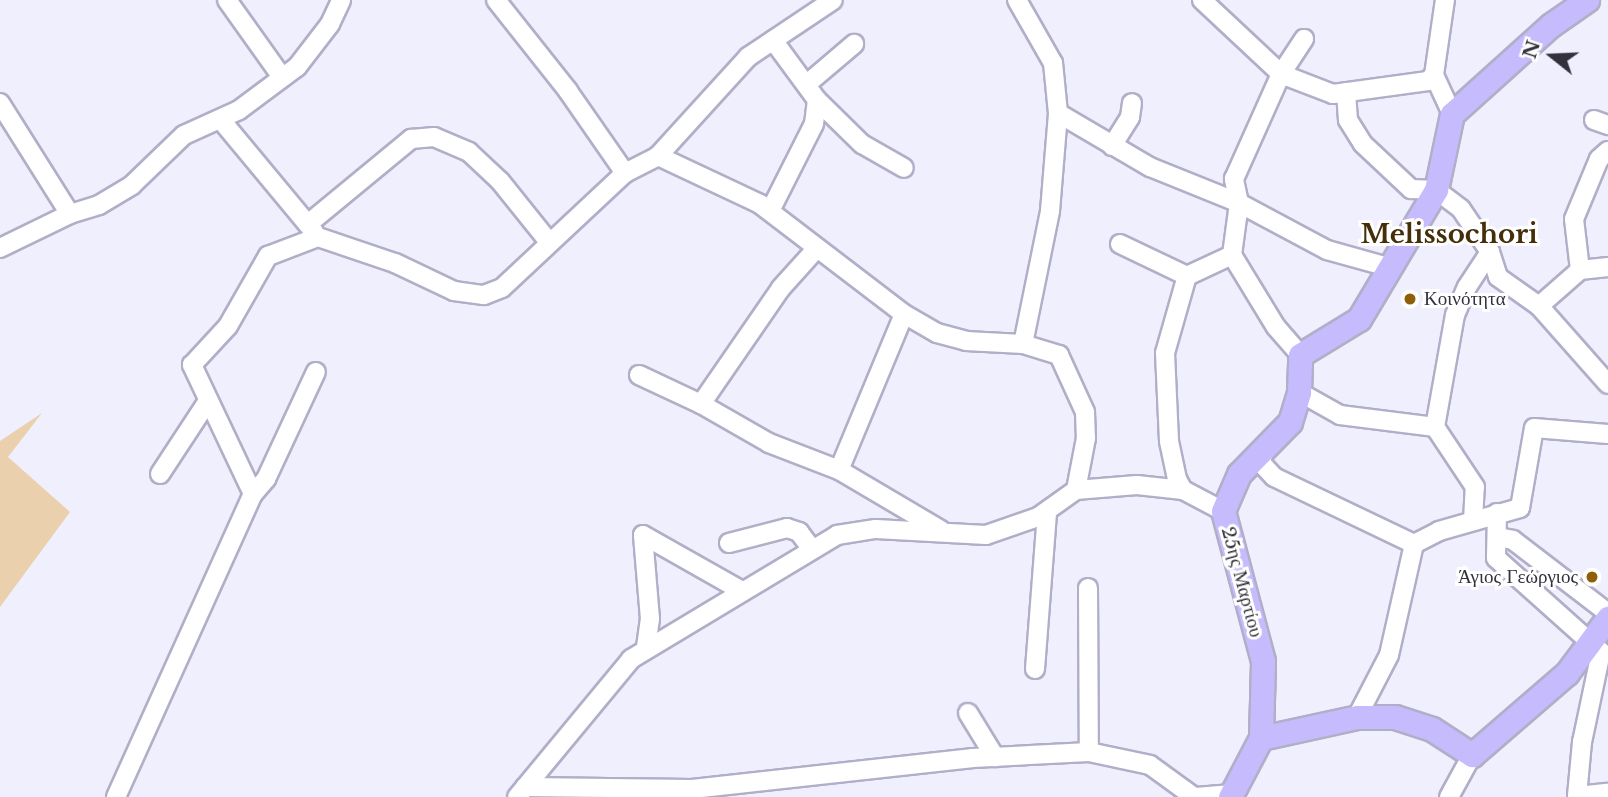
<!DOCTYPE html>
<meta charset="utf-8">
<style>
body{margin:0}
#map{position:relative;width:1608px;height:797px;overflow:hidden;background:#f0effe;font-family:"Libre Baskerville",serif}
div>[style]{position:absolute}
.green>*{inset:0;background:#ebd0ad}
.roads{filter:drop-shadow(2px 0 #b1afc8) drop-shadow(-2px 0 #b1afc8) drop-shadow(0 2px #b1afc8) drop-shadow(0 -2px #b1afc8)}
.minor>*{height:18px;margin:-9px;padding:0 9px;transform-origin:9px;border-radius:9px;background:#fff}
.major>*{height:23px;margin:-11.5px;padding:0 11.5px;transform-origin:11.5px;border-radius:11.5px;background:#c5bbfd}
.dots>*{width:19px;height:19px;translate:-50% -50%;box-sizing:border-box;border:4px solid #fff;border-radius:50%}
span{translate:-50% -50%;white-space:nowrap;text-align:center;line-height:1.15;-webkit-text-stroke:6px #fff;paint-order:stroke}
.poi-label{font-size:19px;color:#33323c}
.left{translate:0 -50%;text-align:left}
.right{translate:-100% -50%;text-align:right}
.street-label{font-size:19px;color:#33323c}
.district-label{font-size:26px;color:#452e09;font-weight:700}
.north{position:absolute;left:1517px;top:21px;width:70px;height:70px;-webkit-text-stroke:5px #fff;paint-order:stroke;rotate:288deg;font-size:19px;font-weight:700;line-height:28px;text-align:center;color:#33323c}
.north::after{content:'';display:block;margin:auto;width:24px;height:32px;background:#33323c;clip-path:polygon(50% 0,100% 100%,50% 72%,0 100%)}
</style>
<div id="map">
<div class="green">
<i style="clip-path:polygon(42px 413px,8px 457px,70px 512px,0 607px,0 441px)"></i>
</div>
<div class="roads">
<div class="minor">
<i style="left:227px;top:0;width:95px;rotate:54.5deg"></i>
<i style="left:496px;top:0;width:116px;rotate:51.6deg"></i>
<i style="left:568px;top:91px;width:100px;rotate:55.2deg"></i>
<i style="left:1017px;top:0;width:73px;rotate:60.3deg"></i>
<i style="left:1053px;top:63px;width:50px;rotate:84.3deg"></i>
<i style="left:1058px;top:113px;width:107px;rotate:30.4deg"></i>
<i style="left:1150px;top:167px;width:96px;rotate:22deg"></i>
<i style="left:1239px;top:203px;width:100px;rotate:28.1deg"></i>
<i style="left:1327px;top:250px;width:63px;rotate:15.6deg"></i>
<i style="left:1202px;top:0;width:108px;rotate:43.1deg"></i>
<i style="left:1281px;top:74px;width:56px;rotate:21deg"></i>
<i style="left:1333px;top:94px;width:96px;rotate:-7.8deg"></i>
<i style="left:1428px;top:81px;width:8px;rotate:-45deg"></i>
<i style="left:1434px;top:75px;width:76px;rotate:-81.7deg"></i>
<i style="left:1434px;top:75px;width:43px;rotate:65.2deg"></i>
<i style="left:807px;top:84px;width:62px;rotate:-40.4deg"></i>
<i style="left:1346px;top:92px;width:28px;rotate:86deg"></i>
<i style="left:1348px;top:120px;width:28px;rotate:58deg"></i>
<i style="left:1363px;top:144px;width:66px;rotate:43.2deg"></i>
<i style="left:1411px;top:189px;width:25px;rotate:2deg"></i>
<i style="left:1436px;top:190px;width:31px;rotate:37deg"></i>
<i style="left:1461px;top:209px;width:52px;rotate:56deg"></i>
<i style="left:1490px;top:252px;width:26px;rotate:72deg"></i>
<i style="left:1498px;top:277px;width:50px;rotate:35.3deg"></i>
<i style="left:1539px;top:306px;width:104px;rotate:48.5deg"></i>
<i style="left:817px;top:100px;width:63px;rotate:44.4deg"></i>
<i style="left:862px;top:144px;width:48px;rotate:29.7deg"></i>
<i style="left:0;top:103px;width:131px;rotate:57.8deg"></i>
<i style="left:70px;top:214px;width:30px;rotate:-17deg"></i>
<i style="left:99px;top:205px;width:39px;rotate:-31deg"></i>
<i style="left:132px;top:185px;width:72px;rotate:-43.9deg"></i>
<i style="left:184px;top:135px;width:60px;rotate:-24.4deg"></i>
<i style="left:239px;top:110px;width:72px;rotate:-36.6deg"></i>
<i style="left:297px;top:67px;width:54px;rotate:-52.5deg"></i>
<i style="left:330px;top:24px;width:26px;rotate:-65deg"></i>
<i style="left:221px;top:120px;width:146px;rotate:50.3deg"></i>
<i style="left:1594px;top:120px;width:15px;rotate:20deg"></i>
<i style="left:1112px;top:146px;width:34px;rotate:-58deg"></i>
<i style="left:1130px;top:117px;width:14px;rotate:-82deg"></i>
<i style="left:658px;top:156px;width:113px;rotate:25.2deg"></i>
<i style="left:760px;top:204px;width:181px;rotate:37.4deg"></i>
<i style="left:904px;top:314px;width:169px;rotate:112.6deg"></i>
<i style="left:839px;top:470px;width:118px;rotate:30.5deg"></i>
<i style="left:770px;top:211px;width:97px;rotate:-63.2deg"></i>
<i style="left:814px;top:124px;width:24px;rotate:-83deg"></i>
<i style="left:817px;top:100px;width:74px;rotate:-126.3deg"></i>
<i style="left:308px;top:224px;width:134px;rotate:-39.5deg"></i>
<i style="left:411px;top:139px;width:23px;rotate:-5deg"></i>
<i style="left:434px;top:137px;width:38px;rotate:23deg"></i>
<i style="left:469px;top:152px;width:42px;rotate:43.1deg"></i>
<i style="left:500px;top:181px;width:78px;rotate:51.2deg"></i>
<i style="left:1120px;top:244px;width:74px;rotate:25.5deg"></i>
<i style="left:0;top:248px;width:78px;rotate:-25.9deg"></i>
<i style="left:817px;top:248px;width:54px;rotate:132deg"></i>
<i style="left:781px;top:288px;width:141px;rotate:124.6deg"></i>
<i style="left:701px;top:404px;width:78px;rotate:29.8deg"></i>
<i style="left:769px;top:443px;width:75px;rotate:21.1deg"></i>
<i style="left:1232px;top:255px;width:84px;rotate:58.6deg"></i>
<i style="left:1276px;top:327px;width:37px;rotate:49deg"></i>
<i style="left:1580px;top:270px;width:28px;rotate:-6deg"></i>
<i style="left:1539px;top:306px;width:55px;rotate:-41.3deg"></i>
<i style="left:1580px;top:270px;width:51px;rotate:-96.7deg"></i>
<i style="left:1574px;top:219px;width:65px;rotate:-67.4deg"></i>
<i style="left:1599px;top:159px;width:12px;rotate:-42deg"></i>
<i style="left:904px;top:314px;width:38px;rotate:30deg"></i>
<i style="left:937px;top:333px;width:30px;rotate:15deg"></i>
<i style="left:966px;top:341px;width:57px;rotate:3deg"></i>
<i style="left:1023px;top:344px;width:136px;rotate:-78.5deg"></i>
<i style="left:1050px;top:211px;width:98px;rotate:-85.3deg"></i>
<i style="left:1023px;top:344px;width:38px;rotate:17deg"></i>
<i style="left:1059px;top:355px;width:63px;rotate:65.5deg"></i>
<i style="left:1085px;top:412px;width:26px;rotate:88deg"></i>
<i style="left:1086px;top:438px;width:53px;rotate:100.9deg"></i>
<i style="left:639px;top:375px;width:68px;rotate:25.1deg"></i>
<i style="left:1299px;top:392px;width:47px;rotate:29.3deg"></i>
<i style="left:1340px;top:415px;width:96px;rotate:7.2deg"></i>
<i style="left:1264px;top:450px;width:13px;rotate:103deg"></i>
<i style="left:1261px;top:463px;width:19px;rotate:47deg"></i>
<i style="left:1274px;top:477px;width:155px;rotate:25.6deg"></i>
<i style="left:160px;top:474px;width:87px;rotate:-56.7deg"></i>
<i style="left:253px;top:494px;width:20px;rotate:-49deg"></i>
<i style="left:266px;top:479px;width:118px;rotate:-65deg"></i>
<i style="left:1223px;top:511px;width:45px;rotate:-152.3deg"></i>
<i style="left:1183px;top:490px;width:13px;rotate:-119deg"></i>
<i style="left:1177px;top:479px;width:39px;rotate:-102deg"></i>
<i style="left:1169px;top:441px;width:88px;rotate:-92.6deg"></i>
<i style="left:1165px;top:353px;width:80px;rotate:-74.1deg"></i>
<i style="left:1187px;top:276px;width:50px;rotate:-25deg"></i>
<i style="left:1232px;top:255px;width:52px;rotate:-82.3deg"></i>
<i style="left:1239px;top:203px;width:25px;rotate:-102deg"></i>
<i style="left:1234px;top:179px;width:115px;rotate:-65.9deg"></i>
<i style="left:1281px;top:74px;width:42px;rotate:-56.7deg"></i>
<i style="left:1497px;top:513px;width:45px;rotate:91.3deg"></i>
<i style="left:1496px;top:558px;width:141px;rotate:41.8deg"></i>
<i style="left:1601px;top:652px;width:92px;rotate:101.9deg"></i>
<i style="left:1582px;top:742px;width:54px;rotate:95.3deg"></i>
<i style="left:1577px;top:796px;width:31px;rotate:-6deg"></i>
<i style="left:1473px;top:521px;width:34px;rotate:-87deg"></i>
<i style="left:1475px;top:487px;width:72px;rotate:-123.7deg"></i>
<i style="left:1435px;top:427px;width:114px;rotate:-79.9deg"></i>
<i style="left:1455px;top:315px;width:30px;rotate:-67deg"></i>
<i style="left:1467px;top:287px;width:42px;rotate:-56.7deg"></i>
<i style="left:1498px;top:537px;width:15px;rotate:11deg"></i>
<i style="left:1513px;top:540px;width:120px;rotate:37.5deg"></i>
<i style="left:729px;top:543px;width:60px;rotate:-14.5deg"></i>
<i style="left:787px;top:528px;width:13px;rotate:18deg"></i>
<i style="left:799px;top:532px;width:20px;rotate:53deg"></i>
<i style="left:1088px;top:588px;width:164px;rotate:89.7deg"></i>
<i style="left:646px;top:647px;width:28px;rotate:-82deg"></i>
<i style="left:650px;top:619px;width:84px;rotate:-94.8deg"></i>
<i style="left:643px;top:535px;width:114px;rotate:29.5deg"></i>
<i style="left:1035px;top:669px;width:157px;rotate:-85.6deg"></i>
<i style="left:968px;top:713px;width:52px;rotate:58.5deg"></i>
<i style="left:1357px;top:717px;width:70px;rotate:-62.7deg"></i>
<i style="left:1389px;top:655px;width:114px;rotate:-77.3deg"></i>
<i style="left:1414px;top:544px;width:28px;rotate:-27deg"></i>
<i style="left:1439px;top:531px;width:84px;rotate:-15.9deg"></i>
<i style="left:1520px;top:508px;width:81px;rotate:-80.1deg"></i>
<i style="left:1534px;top:428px;width:74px;rotate:4.6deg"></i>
<i style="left:525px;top:787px;width:167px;rotate:0.7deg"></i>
<i style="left:692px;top:789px;width:283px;rotate:-6.3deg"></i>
<i style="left:973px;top:758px;width:116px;rotate:-3deg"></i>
<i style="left:1089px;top:752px;width:62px;rotate:12deg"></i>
<i style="left:1150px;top:765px;width:54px;rotate:36deg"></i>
<i style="left:116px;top:797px;width:333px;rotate:-65.7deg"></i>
<i style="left:253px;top:494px;width:143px;rotate:-115.3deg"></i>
<i style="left:192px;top:365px;width:53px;rotate:-47.3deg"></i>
<i style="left:228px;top:326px;width:81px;rotate:-60.3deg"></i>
<i style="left:268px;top:256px;width:53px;rotate:-20.8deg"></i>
<i style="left:318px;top:237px;width:81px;rotate:18.7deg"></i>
<i style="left:395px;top:263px;width:65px;rotate:25.4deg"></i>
<i style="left:454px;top:291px;width:30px;rotate:8deg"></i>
<i style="left:484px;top:295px;width:19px;rotate:-21deg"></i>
<i style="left:502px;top:288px;width:168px;rotate:-43.1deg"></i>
<i style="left:625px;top:173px;width:37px;rotate:-27deg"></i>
<i style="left:658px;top:156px;width:134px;rotate:-47.7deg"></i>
<i style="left:748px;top:57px;width:102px;rotate:-33.8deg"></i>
<i style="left:517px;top:797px;width:179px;rotate:-50.4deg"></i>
<i style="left:631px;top:659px;width:240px;rotate:-31deg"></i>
<i style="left:837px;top:535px;width:39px;rotate:-9deg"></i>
<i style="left:876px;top:529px;width:110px;rotate:3.1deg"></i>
<i style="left:986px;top:535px;width:55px;rotate:-19.1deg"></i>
<i style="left:1038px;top:517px;width:47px;rotate:-35.4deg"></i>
<i style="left:1076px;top:490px;width:61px;rotate:-4.7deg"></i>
<i style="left:1137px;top:485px;width:46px;rotate:6.2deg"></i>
<i style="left:1196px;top:797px;width:36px;rotate:-5deg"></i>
<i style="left:1449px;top:797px;width:48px;rotate:-61.3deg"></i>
</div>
<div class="major">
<i style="left:1261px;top:738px;width:98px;rotate:-12.3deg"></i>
<i style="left:1357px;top:717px;width:38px"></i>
<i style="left:1395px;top:717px;width:39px;rotate:18deg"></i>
<i style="left:1432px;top:729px;width:48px;rotate:33deg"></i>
<i style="left:1472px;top:755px;width:125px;rotate:-40.8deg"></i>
<i style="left:1567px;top:673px;width:69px;rotate:-53.3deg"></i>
<i style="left:1230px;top:797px;width:67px;rotate:-62.3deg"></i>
<i style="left:1261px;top:738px;width:77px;rotate:-88.5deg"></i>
<i style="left:1263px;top:661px;width:155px;rotate:-104.9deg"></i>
<i style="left:1223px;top:511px;width:40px;rotate:-66.6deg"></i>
<i style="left:1239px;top:474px;width:73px;rotate:-45.6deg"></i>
<i style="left:1290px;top:422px;width:31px;rotate:-73deg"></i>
<i style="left:1299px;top:392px;width:37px;rotate:-88deg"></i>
<i style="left:1300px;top:355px;width:69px;rotate:-31.4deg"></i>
<i style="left:1359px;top:319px;width:150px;rotate:-59.2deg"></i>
<i style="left:1436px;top:190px;width:78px;rotate:-78.1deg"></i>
<i style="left:1452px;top:114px;width:133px;rotate:-42deg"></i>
<i style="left:1551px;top:25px;width:44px;rotate:-34.8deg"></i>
</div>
</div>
<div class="dots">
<i style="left:1410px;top:299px;background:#8e5f08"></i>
<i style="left:1592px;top:577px;background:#8e5f08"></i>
</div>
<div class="poi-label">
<span class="left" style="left:1424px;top:299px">Κοινότητα</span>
<span class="right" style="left:1578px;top:577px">Άγιος Γεώργιος</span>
</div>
<div class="street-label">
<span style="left:1242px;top:582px;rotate:75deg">25ης Μαρτίου</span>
</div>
<div class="district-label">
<span style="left:1449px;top:235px">Melissochori</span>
</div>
<div class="north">N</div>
</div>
